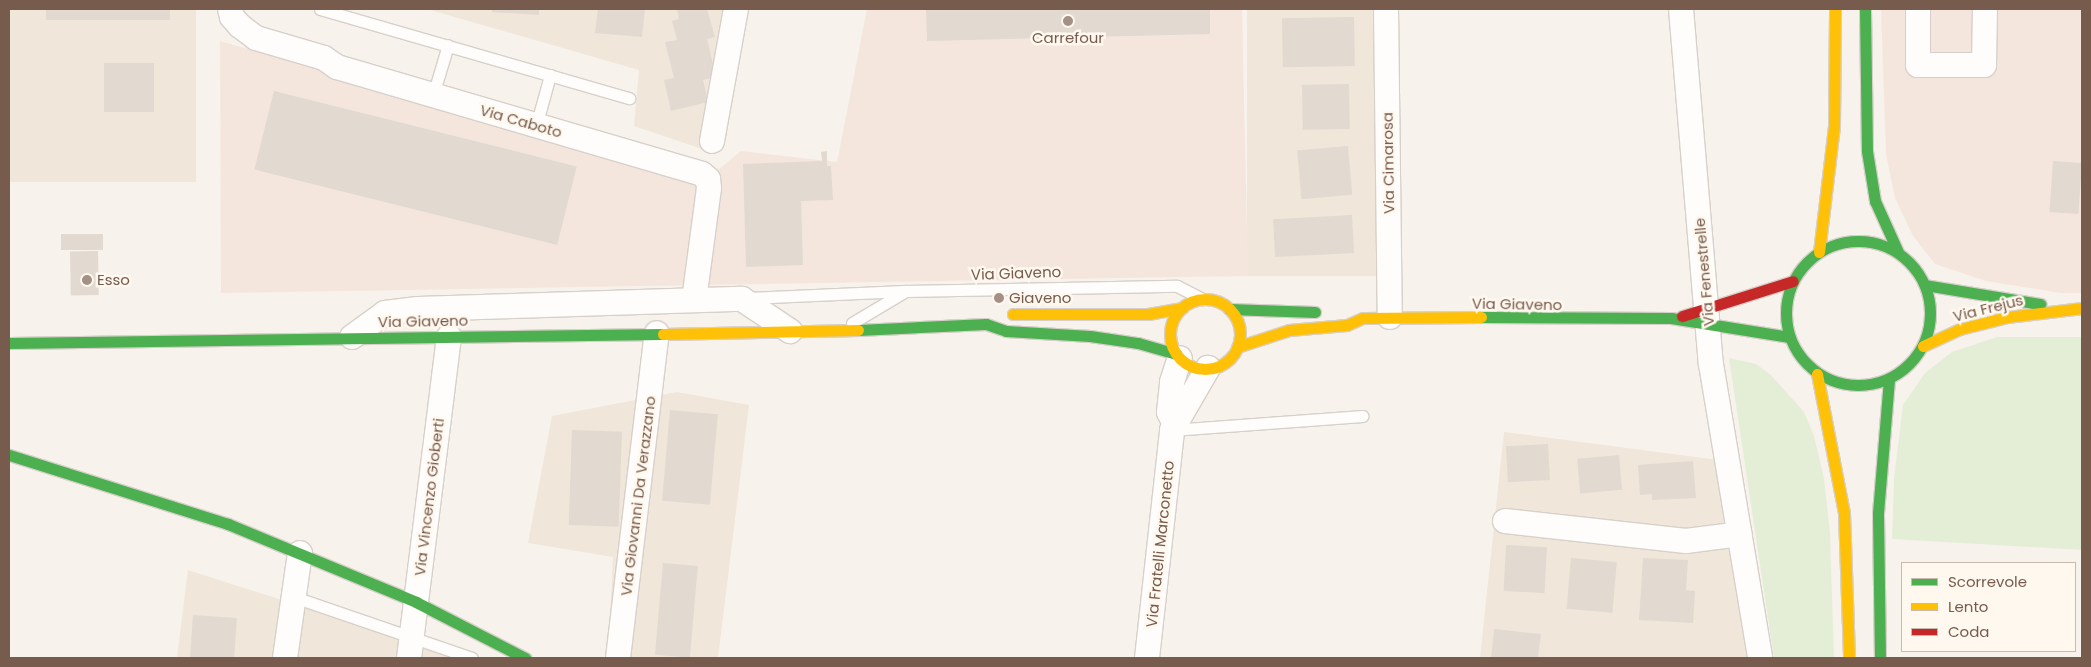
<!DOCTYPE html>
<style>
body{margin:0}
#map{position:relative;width:2091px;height:667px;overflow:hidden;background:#f7f3ec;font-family:Poppins,sans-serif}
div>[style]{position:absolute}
.residential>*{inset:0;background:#f0e6da;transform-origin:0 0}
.commercial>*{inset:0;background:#f5e6dd}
.green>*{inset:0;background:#e4eed7}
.building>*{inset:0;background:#e2d9d1;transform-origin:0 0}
.roads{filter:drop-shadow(1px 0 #d7d0ca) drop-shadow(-1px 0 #d7d0ca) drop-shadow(0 1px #d7d0ca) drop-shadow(0 -1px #d7d0ca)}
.lane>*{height:11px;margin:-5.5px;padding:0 5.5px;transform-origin:5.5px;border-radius:5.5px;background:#fefdfc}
.street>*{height:24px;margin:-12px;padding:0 12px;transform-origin:12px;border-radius:12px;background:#fefdfc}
.fast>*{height:11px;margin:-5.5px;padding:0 5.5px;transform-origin:5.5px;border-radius:5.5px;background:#4caf50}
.fast>.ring{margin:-5.5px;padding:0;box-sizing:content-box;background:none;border:11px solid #4caf50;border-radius:50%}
.slow>*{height:11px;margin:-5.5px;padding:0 5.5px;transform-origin:5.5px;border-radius:5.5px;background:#ffc107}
.slow>.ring{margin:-5.5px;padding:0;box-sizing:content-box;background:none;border:11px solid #ffc107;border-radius:50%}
.jam>*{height:11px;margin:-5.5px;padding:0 5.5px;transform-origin:5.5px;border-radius:5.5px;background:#c62828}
.dots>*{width:14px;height:14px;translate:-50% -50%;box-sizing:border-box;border:2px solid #fff8ef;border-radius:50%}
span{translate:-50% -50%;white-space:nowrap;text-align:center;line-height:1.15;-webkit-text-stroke:5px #fff8ef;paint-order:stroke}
.poi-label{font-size:15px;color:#775b4c}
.left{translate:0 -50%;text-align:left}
.street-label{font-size:15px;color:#775b4c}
.frame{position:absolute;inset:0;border:10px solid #775b4c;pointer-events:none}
.legend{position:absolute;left:1901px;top:562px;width:175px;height:90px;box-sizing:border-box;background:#fff8ef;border:1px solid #c9b9ae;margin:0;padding:6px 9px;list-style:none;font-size:15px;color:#775b4c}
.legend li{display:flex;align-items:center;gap:10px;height:25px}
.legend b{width:25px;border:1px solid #c9b9ae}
</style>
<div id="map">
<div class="residential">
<i style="left:9px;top:9px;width:187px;height:173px"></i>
<i style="clip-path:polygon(427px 9px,730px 9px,705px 150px,634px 126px,639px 70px)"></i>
<i style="left:1247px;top:9px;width:136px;height:267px"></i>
<i style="clip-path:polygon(677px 392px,749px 405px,718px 658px,608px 658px,613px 557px,528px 543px,552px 416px)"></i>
<i style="clip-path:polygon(1504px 432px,1726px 461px,1760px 658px,1480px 658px)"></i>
<i style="clip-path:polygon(188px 570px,464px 658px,177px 658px)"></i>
</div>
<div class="commercial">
<i style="clip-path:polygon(867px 9px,1242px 9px,1248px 276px,221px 293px,220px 41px,304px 65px,433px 95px,707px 179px,741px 151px,837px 162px)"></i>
<i style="clip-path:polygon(1881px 9px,2082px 9px,2082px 293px,2061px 293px,1986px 281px,1935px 264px,1913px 236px,1895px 198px,1886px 154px)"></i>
</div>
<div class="green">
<i style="clip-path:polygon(1997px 337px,2082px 337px,2082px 550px,1892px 539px,1894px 478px,1903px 405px,1925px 373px,1952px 352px)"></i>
<i style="clip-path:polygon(1729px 358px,1756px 364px,1771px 375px,1804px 412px,1814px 436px,1824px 478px,1830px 533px,1834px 658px,1774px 658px)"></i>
</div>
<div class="building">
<i style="left:46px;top:9px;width:124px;height:11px"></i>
<i style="clip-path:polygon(492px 9px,539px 9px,539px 15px,492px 12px)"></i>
<i style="clip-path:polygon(598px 9px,645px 9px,642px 37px,595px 33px)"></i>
<i style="clip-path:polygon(677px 9px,707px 9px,715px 37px,707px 39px,716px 77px,703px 80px,708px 102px,671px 111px,664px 80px,674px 78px,665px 42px,677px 40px,672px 21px,679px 19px)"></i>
<i style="clip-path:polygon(926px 9px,1210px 9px,1210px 34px,927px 41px)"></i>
<i style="left:1354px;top:17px;width:49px;height:72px;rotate:89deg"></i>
<i style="left:104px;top:63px;width:50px;height:49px"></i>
<i style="left:1349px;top:84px;width:45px;height:47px;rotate:89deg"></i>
<i style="left:274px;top:91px;width:312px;height:81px;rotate:14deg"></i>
<i style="left:1348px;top:146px;width:49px;height:51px;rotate:85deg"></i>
<i style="clip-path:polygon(827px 151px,827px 166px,831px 166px,833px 200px,801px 201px,803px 265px,746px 267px,743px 164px,822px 161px,821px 152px)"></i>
<i style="left:2053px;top:161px;width:29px;height:51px;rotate:4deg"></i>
<i style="left:1352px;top:215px;width:38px;height:79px;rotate:87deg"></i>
<i style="left:103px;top:234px;width:16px;height:42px;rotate:90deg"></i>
<i style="left:98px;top:251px;width:44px;height:28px;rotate:89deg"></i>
<i style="left:670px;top:410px;width:48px;height:91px;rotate:5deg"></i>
<i style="left:572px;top:430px;width:50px;height:95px;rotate:2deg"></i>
<i style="left:1548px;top:444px;width:36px;height:42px;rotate:87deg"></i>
<i style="left:1619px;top:455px;width:35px;height:42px;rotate:85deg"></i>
<i style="clip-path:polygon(1693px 461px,1696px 498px,1652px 500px,1652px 494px,1640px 495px,1638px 465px)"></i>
<i style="left:1506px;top:545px;width:41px;height:46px;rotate:3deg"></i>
<i style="left:1571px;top:558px;width:46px;height:51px;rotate:5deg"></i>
<i style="clip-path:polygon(1643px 558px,1688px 560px,1686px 590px,1695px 591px,1693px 623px,1639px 620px)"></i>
<i style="left:663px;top:563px;width:35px;height:92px;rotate:5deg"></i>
<i style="left:193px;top:615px;width:44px;height:43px;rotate:4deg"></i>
<i style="clip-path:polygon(1494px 629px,1541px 634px,1538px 658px,1491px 658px)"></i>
</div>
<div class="roads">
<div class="lane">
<i style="left:320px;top:9px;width:322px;rotate:16.1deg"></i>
<i style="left:433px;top:95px;width:52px;rotate:-73.3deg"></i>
<i style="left:536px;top:126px;width:53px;rotate:-74.6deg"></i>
<i style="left:748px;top:298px;width:156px;rotate:-2.6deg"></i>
<i style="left:852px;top:323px;width:63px;rotate:-30.7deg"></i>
<i style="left:906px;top:291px;width:271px;rotate:-1.1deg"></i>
<i style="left:1177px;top:286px;width:29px;rotate:27deg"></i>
<i style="left:1172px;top:430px;width:191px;rotate:-4.2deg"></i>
<i style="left:294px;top:597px;width:188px;rotate:18.9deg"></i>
</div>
<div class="street">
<i style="left:230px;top:9px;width:8px;rotate:76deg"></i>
<i style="left:232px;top:17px;width:12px;rotate:48deg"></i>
<i style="left:240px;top:26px;width:20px;rotate:37deg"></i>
<i style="left:256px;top:38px;width:71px;rotate:16.4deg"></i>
<i style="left:324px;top:58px;width:16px;rotate:35deg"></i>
<i style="left:337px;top:67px;width:380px;rotate:16.3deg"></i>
<i style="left:702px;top:174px;width:8px;rotate:40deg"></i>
<i style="left:708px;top:179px;width:9px;rotate:84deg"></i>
<i style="left:709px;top:188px;width:113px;rotate:97.6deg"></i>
<i style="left:1386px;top:9px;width:308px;rotate:89.3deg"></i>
<i style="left:1681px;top:9px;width:356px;rotate:85.2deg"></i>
<i style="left:1711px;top:364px;width:298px;rotate:80.5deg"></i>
<i style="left:1918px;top:9px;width:56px;rotate:90deg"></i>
<i style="left:1918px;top:65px;width:66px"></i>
<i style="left:1984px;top:65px;width:56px;rotate:-89deg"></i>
<i style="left:712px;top:141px;width:134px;rotate:-79.7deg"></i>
<i style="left:352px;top:337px;width:41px;rotate:-36deg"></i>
<i style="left:385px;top:313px;width:33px;rotate:-7deg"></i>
<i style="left:418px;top:309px;width:324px;rotate:-1.8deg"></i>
<i style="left:742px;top:299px;width:58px;rotate:33.7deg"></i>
<i style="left:1174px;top:422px;width:11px;rotate:-117deg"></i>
<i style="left:1169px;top:412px;width:30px;rotate:-84deg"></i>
<i style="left:1172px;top:382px;width:25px;rotate:-72deg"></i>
<i style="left:1505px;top:521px;width:182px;rotate:6.3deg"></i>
<i style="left:1686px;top:541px;width:54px;rotate:-7.4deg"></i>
<i style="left:285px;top:658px;width:106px;rotate:-81.9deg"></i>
<i style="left:409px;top:658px;width:324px;rotate:-82.9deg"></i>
<i style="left:618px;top:658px;width:327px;rotate:-83.2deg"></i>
<i style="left:1147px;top:658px;width:229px;rotate:-83.7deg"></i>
<i style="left:1172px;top:430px;width:72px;rotate:-59.9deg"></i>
</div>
<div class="fast">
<i style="left:1865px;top:9px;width:142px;rotate:89.2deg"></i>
<i style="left:1867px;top:151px;width:51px;rotate:80.9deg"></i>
<i style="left:1875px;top:201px;width:56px;rotate:65.7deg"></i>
<i class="ring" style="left:1786px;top:241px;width:133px;height:133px"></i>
<i style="left:1925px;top:285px;width:117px;rotate:9.4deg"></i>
<i style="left:1229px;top:309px;width:86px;rotate:2deg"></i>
<i style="left:1481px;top:317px;width:190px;rotate:0.3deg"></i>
<i style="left:1671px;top:318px;width:120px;rotate:9.1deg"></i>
<i style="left:858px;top:330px;width:128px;rotate:-2.7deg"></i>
<i style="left:986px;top:324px;width:21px;rotate:19deg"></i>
<i style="left:1006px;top:331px;width:84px;rotate:3.4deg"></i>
<i style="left:1090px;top:336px;width:49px;rotate:8.3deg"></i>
<i style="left:1138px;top:343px;width:40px;rotate:16deg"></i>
<i style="left:9px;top:343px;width:654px;rotate:-0.79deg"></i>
<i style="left:9px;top:455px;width:230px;rotate:17.5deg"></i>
<i style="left:228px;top:524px;width:204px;rotate:22.5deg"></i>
<i style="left:416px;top:602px;width:123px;rotate:27.2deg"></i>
<i style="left:1880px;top:658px;width:145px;rotate:-90.8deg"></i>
<i style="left:1878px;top:513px;width:134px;rotate:-85.3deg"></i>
</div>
<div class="slow">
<i style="left:1819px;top:252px;width:127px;rotate:-83.2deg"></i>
<i style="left:1834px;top:126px;width:117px;rotate:-89.5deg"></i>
<i class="ring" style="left:1170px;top:299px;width:59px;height:59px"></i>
<i style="left:1013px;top:314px;width:135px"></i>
<i style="left:1148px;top:314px;width:35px;rotate:-10deg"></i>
<i style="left:663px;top:334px;width:195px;rotate:-1.2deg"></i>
<i style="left:1923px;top:346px;width:41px;rotate:-24.7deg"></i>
<i style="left:1960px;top:329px;width:49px;rotate:-14.3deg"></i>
<i style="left:2007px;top:317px;width:76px;rotate:-6.8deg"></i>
<i style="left:1237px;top:347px;width:55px;rotate:-18.1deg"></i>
<i style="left:1289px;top:330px;width:58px;rotate:-4.9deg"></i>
<i style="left:1347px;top:325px;width:17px;rotate:-24deg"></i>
<i style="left:1363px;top:318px;width:118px;rotate:-0.5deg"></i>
<i style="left:1817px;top:374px;width:142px;rotate:79deg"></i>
<i style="left:1844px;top:513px;width:145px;rotate:88deg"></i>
</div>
<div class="jam">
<i style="left:1682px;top:316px;width:116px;rotate:-17.5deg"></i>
</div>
</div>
<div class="dots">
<i style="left:1068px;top:21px;background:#a49084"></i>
<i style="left:87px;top:280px;background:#a49084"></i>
<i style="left:999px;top:298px;background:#a49084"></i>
</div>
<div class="poi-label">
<span style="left:1068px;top:38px">Carrefour</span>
<span class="left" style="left:97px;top:280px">Esso</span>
<span class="left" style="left:1009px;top:298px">Giaveno</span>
</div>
<div class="street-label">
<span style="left:521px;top:121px;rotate:16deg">Via Caboto</span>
<span style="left:1388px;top:163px;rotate:-91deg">Via Cimarosa</span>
<span style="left:1704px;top:272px;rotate:-95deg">Via Fenestrelle</span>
<span style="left:1016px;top:273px;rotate:-2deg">Via Giaveno</span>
<span style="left:1517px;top:304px;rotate:1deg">Via Giaveno</span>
<span style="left:1988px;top:308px;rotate:-14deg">Via Frejus</span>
<span style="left:423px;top:321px;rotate:-1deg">Via Giaveno</span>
<span style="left:638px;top:496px;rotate:-83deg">Via Giovanni Da Verazzano</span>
<span style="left:429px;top:497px;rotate:-83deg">Via Vincenzo Gioberti</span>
<span style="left:1160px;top:544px;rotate:-84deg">Via Fratelli Marconetto</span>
</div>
<div class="frame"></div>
<ul class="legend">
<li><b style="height:6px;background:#4caf50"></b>Scorrevole</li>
<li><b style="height:6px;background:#ffc107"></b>Lento</li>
<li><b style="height:6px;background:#c62828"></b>Coda</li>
</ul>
</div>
